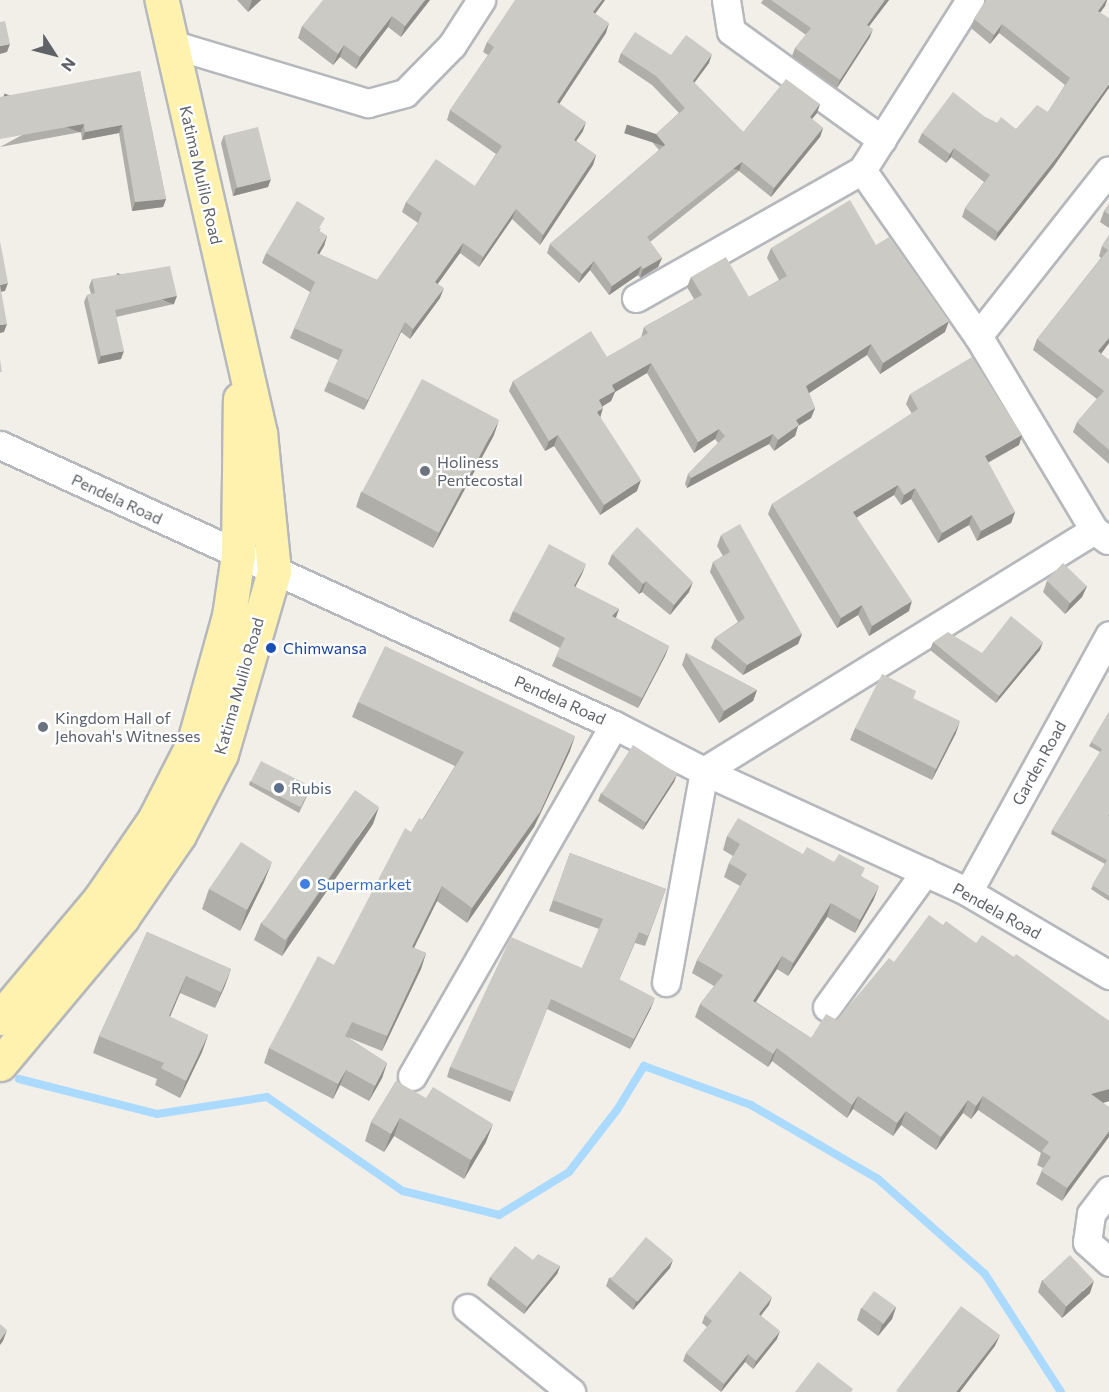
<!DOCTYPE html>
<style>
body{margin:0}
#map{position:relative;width:1109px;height:1392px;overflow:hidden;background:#f1efe8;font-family:Commissioner,sans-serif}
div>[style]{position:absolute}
.stream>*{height:8px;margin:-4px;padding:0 4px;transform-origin:4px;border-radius:4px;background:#aadaff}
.roads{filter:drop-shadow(2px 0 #b5b8bc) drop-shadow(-2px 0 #b5b8bc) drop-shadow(0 2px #b5b8bc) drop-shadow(0 -2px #b5b8bc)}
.minor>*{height:27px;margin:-13.5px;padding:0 13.5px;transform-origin:13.5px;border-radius:13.5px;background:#fff}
.major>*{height:33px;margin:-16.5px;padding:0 16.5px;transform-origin:16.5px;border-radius:16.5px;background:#fff2af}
.wall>*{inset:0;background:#afaea9}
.shaded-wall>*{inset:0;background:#8f8d8a;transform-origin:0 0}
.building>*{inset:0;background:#cccac5;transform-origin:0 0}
.dots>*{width:16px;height:16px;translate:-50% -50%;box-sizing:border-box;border:3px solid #fff;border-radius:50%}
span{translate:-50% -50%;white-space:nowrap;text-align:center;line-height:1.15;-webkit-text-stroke:4.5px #fff;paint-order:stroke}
.street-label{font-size:16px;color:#5f6368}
.worship-label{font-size:16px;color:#5b616d}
.left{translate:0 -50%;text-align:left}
.transit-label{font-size:16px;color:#164399}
.service-label{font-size:16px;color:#4e5e75}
.shop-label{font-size:16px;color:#366cbe}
.north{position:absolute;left:24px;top:24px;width:60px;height:60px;-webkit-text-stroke:4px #fff;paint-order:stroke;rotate:126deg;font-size:16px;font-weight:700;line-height:24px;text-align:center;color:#5f6368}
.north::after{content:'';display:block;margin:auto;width:21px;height:27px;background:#5f6368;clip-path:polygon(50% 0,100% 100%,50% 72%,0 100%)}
</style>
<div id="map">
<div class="stream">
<i style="left:19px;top:1079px;width:142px;rotate:14.2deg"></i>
<i style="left:157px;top:1114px;width:111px;rotate:-8.8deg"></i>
<i style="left:267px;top:1097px;width:165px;rotate:34.7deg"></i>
<i style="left:403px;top:1191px;width:99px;rotate:14deg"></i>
<i style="left:499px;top:1215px;width:82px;rotate:-31.6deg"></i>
<i style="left:569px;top:1172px;width:78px;rotate:-52.3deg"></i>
<i style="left:617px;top:1110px;width:52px;rotate:-58.5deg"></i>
<i style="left:644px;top:1066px;width:114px;rotate:20deg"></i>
<i style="left:751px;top:1105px;width:147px;rotate:30.2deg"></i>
<i style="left:878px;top:1179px;width:143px;rotate:41.6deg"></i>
<i style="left:985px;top:1274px;width:140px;rotate:57.2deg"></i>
</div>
<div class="roads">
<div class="minor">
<i style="left:726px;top:0;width:31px;rotate:81deg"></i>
<i style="left:731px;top:31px;width:186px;rotate:35.8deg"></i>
<i style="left:970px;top:0;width:201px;rotate:122.4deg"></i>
<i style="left:862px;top:170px;width:203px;rotate:55.1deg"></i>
<i style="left:978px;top:336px;width:226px;rotate:59.1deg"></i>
<i style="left:1094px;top:530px;width:17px;rotate:36deg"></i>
<i style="left:171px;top:44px;width:206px;rotate:16.7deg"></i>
<i style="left:368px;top:103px;width:38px;rotate:-15deg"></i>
<i style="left:405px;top:93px;width:67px;rotate:-45.6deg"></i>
<i style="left:452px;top:45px;width:54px;rotate:-57.2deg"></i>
<i style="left:636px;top:298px;width:260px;rotate:-29.5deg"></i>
<i style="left:978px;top:336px;width:211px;rotate:-51.7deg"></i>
<i style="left:0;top:445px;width:675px;rotate:24.51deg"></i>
<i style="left:614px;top:725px;width:101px;rotate:27.1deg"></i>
<i style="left:704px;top:771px;width:290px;rotate:24.6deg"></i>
<i style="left:968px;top:892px;width:164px;rotate:30.5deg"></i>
<i style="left:968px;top:892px;width:293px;rotate:-61.2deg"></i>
<i style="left:666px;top:982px;width:214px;rotate:-79.8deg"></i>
<i style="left:704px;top:771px;width:458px;rotate:-31.7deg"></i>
<i style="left:827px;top:1007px;width:167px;rotate:-54deg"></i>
<i style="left:412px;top:1076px;width:405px;rotate:-60.1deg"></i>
<i style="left:1109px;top:1190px;width:30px;rotate:127deg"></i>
<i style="left:1091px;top:1214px;width:28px;rotate:98deg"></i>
<i style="left:1087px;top:1242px;width:30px;rotate:42deg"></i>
<i style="left:467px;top:1308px;width:134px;rotate:38.9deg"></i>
</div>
<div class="major">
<i style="left:0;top:1018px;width:154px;rotate:-50deg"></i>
<i style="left:99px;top:900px;width:97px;rotate:-55.5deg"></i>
<i style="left:154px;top:820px;width:88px;rotate:-62.9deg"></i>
<i style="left:194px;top:742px;width:131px;rotate:-74.5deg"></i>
<i style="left:229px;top:616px;width:62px;rotate:-81.6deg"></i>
<i style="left:238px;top:555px;width:156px;rotate:-89.3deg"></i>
<i style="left:0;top:1064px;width:190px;rotate:-50.1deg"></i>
<i style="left:122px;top:918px;width:101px;rotate:-55.5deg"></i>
<i style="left:179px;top:835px;width:91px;rotate:-62.6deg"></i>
<i style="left:221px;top:754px;width:191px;rotate:-73.8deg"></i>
<i style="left:274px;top:571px;width:139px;rotate:-95.8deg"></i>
<i style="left:260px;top:433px;width:444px;rotate:-102.8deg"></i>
</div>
</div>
<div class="wall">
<i style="clip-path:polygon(237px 0,261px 0,248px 12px)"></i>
<i style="clip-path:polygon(430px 0,401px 37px,388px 27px,356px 69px,340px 57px,333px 65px,298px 38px,302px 26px)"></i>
<i style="clip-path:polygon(605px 0,595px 14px,606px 33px,559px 103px,583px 131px,576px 141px,596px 155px,593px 165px,540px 245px,512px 219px,479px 267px,460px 253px,438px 283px,440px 298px,410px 339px,401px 332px,364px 410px,324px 391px,338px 360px,290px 338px,310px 292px,262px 263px,266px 253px,321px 228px,319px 231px,327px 236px,324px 246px,319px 254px,377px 280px,418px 223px,402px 212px,406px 202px,475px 186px,496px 154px,447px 120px,450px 110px,488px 55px,483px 52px,487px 42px)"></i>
<i style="clip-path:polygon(763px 0,889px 0,869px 26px,870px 37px,837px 88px,792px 56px,795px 48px,806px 35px,761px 3px)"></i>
<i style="clip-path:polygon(985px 0,1107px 0,1105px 6px,1100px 12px,1054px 166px,995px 241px,962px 217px,965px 208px,984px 182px,951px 157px,946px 163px,918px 142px,922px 133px,985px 117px,997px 123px,1016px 129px,1048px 112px,1065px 85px,999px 33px,990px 44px,971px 28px,974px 19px,984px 3px)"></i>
<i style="clip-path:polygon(621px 53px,671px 55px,709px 63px,694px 83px,743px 132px,820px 104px,817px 113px,812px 119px,823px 128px,820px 137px,771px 197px,739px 171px,650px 242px,662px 258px,658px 267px,640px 278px,638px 275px,609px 295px,590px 270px,579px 283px,547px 253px,550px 244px,659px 150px,653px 143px,656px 134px,679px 113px,652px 85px,618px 62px)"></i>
<i style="clip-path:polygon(140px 71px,166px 199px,163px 207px,132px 211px,119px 133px,82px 140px,81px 132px,0 147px)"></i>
<i style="clip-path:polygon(224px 135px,268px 187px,233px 196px,221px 143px)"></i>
<i style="clip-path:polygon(1109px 204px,1109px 228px,1100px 222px,1104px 211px)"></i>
<i style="clip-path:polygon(1109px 235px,1109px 343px,1101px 354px,1109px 360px,1109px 464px,1073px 432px,1077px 422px,1097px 399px,1033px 350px,1037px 339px,1101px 258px,1099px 256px,1102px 246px)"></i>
<i style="clip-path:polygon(876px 245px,945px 332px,880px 374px,867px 355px,809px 393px,815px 408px,811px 418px,798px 426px,795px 436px,774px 451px,769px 444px,687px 488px,685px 484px,688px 474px,718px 443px,715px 439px,694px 453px,647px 373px,615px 392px,611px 401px,603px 406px,600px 417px,637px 491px,600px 515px,554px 446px,545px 451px,509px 391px,513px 381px,607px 357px,641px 338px,644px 327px,694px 299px,687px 287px,691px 277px,749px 297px,779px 280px,767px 258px,771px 248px)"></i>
<i style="clip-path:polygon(92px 279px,174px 304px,116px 317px,121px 359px,98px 364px,84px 302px,87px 295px,91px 294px,89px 287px)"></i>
<i style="clip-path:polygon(910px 394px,1022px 435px,1019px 445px,988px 463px,1015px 512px,1011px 523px,977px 541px,969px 525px,938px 543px,911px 499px,901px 505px,894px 495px,856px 518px,909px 611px,869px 636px,858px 615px,837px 628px,768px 514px,772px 504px,912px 414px,906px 404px)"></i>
<i style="clip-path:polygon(494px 435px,433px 548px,356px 507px,361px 492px)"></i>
<i style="clip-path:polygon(721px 535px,802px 634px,798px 644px,743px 675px,711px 648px,715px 638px,738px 622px,710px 572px,713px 562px,723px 556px,717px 546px)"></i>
<i style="clip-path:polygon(612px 554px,689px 592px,670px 615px,642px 592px,639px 594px,608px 564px)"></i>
<i style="clip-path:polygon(582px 574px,575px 587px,619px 609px,616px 618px,669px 646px,665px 656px,638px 708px,552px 666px,560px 648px,509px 621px,513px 611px)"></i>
<i style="clip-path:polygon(1047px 581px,1087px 586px,1082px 597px,1065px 614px,1043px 592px)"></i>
<i style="clip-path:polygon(933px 642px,982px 653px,1040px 650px,996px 703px,930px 650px)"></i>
<i style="clip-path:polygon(686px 653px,757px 690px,753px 701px,719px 723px,682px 665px)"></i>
<i style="clip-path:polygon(916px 691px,913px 698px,956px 733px,932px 780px,850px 740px,855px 728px)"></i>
<i style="clip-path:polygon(358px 702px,570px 751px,534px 827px,467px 923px,437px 901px,414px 948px,426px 953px,421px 969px,382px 1051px,347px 1037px,387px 1063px,382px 1078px,369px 1101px,340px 1085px,333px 1099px,264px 1063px,269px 1048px,334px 965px,455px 766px,352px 717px)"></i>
<i style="clip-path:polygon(1109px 712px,1109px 901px,1091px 889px,1105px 864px,1051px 834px,1052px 830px,1100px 752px,1089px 746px)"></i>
<i style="clip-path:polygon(677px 774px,674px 782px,643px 830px,598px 801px,601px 793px)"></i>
<i style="clip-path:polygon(250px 781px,310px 790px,299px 813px,249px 785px)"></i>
<i style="clip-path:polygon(373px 824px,282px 956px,254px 940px,261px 923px)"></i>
<i style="clip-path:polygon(727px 836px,834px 862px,862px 877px,874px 899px,855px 933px,827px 917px,788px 976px,777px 969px,756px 1002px,811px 1038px,837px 1020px,894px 962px,943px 925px,976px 943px,1014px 957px,1109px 1021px,1109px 1101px,1103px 1103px,1062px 1201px,1036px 1184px,1043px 1168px,1037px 1165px,1041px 1153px,978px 1110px,971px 1119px,963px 1113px,936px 1150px,901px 1125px,893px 1136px,853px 1109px,847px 1118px,772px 1061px,768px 1067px,695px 1017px,700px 1004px,714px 986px,692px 973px,697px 960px,740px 886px,724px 877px,729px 863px,733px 856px,723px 850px)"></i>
<i style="clip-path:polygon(570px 853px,666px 889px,645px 946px,635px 943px,619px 980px,651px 1008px,630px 1049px,547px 1009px,510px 1102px,447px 1077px,450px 1067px,582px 968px,599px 929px,549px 911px)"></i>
<i style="clip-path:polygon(264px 882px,240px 931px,202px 909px,209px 889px)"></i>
<i style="clip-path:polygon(147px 932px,231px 969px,215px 1008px,180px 993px,170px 1017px,208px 1035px,202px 1052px,180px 1098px,155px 1085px,157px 1079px,93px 1053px,99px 1036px)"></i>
<i style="clip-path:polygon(396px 1081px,486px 1142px,464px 1179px,394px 1136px,384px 1152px,365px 1141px,371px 1122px)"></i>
<i style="clip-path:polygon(533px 1260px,560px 1266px,557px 1274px,524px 1314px,487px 1285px,490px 1277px)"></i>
<i style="clip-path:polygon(670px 1268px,633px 1310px,606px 1286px,609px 1278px)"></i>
<i style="clip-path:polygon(1042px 1280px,1090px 1293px,1062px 1318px,1038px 1292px)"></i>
<i style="clip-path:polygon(769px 1305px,761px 1315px,777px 1339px,753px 1369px,745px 1362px,721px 1392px,683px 1361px,686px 1353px,707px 1327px,702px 1323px,705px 1315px)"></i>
<i style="clip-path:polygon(896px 1307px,892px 1319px,878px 1336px,857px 1320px,861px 1308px)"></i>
</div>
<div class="shaded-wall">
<i style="clip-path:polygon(252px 0,261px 0,248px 12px)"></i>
<i style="clip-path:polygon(425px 0,430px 0,401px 37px,405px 26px)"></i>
<i style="clip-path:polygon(602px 0,605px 0,589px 22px,593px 12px)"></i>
<i style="clip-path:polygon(885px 0,889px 0,864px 33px,867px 25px)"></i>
<i style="clip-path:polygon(1106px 0,1107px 0,1105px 6px,1095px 20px,1098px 11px)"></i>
<i style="clip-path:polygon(392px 16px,388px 27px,356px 69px,360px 57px)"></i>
<i style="clip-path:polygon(609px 23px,606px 33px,554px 112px,557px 102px)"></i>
<i style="clip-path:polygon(1002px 24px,999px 33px,990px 44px,994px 35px)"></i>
<i style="clip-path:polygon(873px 29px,870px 37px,837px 88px,840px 80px)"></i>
<i style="clip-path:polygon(10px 44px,7px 52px,0 54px,0 46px)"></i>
<i style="clip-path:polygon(344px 45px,340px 57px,333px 65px,338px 54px)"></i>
<i style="clip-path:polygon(712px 54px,709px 63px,689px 90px,693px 81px)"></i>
<i style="clip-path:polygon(1109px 84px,1109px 88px,1054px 166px,995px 241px,998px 232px)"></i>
<i style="clip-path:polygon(820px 104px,817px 113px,806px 126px,810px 117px)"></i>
<i style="clip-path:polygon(586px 122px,583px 131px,570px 150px,574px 140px)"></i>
<i style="left:84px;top:124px;width:9px;height:85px;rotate:111deg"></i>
<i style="clip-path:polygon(122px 125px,119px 133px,82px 140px,85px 132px)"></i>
<i style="clip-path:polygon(823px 128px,820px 137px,771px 197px,774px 188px)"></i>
<i style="clip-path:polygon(954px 148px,951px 157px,946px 163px,950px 154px)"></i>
<i style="clip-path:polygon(596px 155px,593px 165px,540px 245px,543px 235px)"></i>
<i style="left:742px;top:162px;width:9px;height:121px;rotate:108deg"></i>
<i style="clip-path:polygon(271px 179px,268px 187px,233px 196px,236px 188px)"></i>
<i style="clip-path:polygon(166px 199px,163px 207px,132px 211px,135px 202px)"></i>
<i style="clip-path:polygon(516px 209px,512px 219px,479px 267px,483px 257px)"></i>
<i style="clip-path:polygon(327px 236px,324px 246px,314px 263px,317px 253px)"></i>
<i style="clip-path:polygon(463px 243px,460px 253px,432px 292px,435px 282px)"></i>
<i style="clip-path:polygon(662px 258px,658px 267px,640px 278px,643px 269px)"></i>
<i style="clip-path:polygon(594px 261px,590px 270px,579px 283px,582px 274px)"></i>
<i style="clip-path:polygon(641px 266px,638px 275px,609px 295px,612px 286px)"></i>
<i style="clip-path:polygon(8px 283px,5px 291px,0 292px,0 285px)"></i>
<i style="clip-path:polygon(444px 288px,440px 298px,410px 339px,413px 329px)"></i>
<i style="left:177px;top:296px;width:9px;height:64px;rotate:111deg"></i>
<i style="clip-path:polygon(949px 321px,945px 332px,880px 374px,883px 363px)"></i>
<i style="clip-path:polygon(405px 322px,401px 332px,364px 410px,368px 400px)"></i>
<i style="clip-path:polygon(7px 324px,4px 332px,0 333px,0 325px)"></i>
<i style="clip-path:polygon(1109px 338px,1109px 343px,1095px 362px,1098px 351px)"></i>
<i style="clip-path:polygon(871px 344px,867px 355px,803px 397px,806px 386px)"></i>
<i style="clip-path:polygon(124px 351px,121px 359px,98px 364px,101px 356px)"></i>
<i style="clip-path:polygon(651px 363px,647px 373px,615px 392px,611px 401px,595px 411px,599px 400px,612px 385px)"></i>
<i style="clip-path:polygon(603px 408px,600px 418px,597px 412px)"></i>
<i style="clip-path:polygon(815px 408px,811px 418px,798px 426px,795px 436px,774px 451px,778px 440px,796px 420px)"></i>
<i style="clip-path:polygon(499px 420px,494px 435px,433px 548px,439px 533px)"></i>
<i style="clip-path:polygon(719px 429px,715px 439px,694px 453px,698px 442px)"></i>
<i style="clip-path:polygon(773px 434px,769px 444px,687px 488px,691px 478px)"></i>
<i style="clip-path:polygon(558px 435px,554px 446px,545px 451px,549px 441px)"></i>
<i style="clip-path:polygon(1022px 435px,1019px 445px,981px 466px,985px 456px)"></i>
<i style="clip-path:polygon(641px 480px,637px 491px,600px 515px,604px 505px)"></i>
<i style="clip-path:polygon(898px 485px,894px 495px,849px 522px,853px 512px)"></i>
<i style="clip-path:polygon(915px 488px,911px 499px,901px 505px,904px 495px)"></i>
<i style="clip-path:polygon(1015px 512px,1011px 523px,977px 541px,981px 531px)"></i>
<i style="clip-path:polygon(972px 515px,969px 525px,938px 543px,942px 533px)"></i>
<i style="clip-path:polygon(586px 564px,582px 574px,570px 597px,574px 586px)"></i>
<i style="clip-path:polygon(646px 581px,642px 592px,639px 594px,643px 584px)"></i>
<i style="clip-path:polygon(693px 582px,689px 592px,670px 615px,674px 605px)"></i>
<i style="clip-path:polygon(1087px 586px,1082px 597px,1065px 614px,1070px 603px)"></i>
<i style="clip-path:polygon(912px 601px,909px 611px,869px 636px,872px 626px)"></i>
<i style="clip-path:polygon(862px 605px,858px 615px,837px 628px,841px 618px)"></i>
<i style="clip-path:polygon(619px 609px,615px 619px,612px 616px)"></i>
<i style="clip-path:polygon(802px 634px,798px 644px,743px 675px,747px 665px)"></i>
<i style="clip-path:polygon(1043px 642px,1040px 650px,996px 703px,999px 696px)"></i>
<i style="clip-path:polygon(669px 646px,665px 656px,638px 708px,642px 698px)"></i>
<i style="clip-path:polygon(757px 690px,753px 701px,719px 723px,724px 711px)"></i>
<i style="clip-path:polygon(960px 721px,956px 733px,932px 780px,936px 769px)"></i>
<i style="clip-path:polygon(575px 736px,570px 751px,534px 827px,467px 923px,472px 908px)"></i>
<i style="clip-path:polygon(677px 774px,674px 782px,643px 830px,646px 822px)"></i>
<i style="clip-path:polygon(379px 807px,373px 824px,282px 956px,288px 938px)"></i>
<i style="clip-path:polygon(272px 862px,264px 882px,240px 931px,247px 910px)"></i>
<i style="clip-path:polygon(442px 886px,437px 901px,407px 962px,412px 947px)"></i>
<i style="clip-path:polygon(879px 886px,874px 899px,855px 933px,860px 920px)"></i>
<i style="clip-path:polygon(831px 903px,827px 917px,788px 976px,793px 963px)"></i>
<i style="clip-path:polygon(426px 953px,421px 969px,382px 1051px,387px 1036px)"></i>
<i style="clip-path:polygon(782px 956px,777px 969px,748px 1014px,753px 1001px)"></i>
<i style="clip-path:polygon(231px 969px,225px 986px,215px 1008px,221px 992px)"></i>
<i style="clip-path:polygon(186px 976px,180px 993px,163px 1033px,169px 1016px)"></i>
<i style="clip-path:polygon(655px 998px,651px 1008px,630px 1049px,634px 1039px)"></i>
<i style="clip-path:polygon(208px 1035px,202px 1052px,180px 1098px,186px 1081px)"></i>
<i style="clip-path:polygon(777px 1048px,772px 1061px,768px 1067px,773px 1054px)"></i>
<i style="clip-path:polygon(387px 1063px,382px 1078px,369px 1101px,375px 1086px)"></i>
<i style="clip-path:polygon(346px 1070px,340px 1085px,333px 1099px,338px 1084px)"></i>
<i style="clip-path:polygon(1109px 1089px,1109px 1101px,1086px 1108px,1091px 1094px)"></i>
<i style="clip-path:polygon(858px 1096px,853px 1109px,847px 1118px,852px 1105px)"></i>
<i style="clip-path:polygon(983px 1096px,978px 1110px,971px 1119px,976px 1106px)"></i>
<i style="clip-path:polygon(968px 1100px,963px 1113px,936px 1150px,941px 1137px)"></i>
<i style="clip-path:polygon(906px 1111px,901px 1125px,893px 1136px,897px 1123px)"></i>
<i style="clip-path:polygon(400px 1118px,394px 1136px,384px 1152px,391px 1134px)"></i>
<i style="clip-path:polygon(493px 1124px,486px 1142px,464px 1179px,471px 1160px)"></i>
<i style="clip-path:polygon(1109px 1131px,1109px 1137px,1062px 1201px,1067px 1188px)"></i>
<i style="clip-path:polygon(673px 1260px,670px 1268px,633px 1310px,636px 1302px)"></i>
<i style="clip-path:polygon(560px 1266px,557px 1274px,524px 1314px,527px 1307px)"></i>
<i style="clip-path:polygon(1094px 1281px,1090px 1293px,1062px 1318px,1066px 1307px)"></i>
<i style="clip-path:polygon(772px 1297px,769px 1305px,756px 1322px,759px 1314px)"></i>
<i style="clip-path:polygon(896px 1307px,892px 1319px,878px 1336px,882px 1325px)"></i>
<i style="clip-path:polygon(7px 1330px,3px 1341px,0 1345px,0 1340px)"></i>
<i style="clip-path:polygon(780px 1331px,777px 1339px,753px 1369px,756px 1361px)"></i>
<i style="clip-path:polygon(1000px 1335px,995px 1346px,960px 1392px,956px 1392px)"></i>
<i style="clip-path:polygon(748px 1354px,745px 1362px,721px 1392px,724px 1384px)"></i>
</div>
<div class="building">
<i style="clip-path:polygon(323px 0,425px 0,405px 26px,392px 16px,360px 57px,344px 45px,338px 54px,302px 26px)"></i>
<i style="clip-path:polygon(515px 0,602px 0,593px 12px,609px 23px,557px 102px,586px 122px,574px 140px,596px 155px,543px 235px,516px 209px,483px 257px,463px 243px,435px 282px,444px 288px,413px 329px,405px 322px,368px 400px,328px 381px,343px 350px,294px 328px,315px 282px,266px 253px,297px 201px,325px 218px,318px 230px,327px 236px,317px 253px,377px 280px,417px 225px,422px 213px,406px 202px,436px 159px,475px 186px,502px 146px,450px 110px,494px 47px,487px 42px)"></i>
<i style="clip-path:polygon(771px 0,885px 0,867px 25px,873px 29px,840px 80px,795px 48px,811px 28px)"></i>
<i style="clip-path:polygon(986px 0,1106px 0,1098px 11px,1109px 18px,1109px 84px,1057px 157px,998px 232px,965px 208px,990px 175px,954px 148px,950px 154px,922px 133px,953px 92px,985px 117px,997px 123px,1001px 117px,1016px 129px,1037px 105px,1048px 112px,1070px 78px,1002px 24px,994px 35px,974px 19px)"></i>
<i style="clip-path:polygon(5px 21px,10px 44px,0 46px,0 22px)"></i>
<i style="clip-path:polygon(635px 32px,671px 55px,686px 35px,712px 54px,693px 81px,743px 132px,786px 79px,820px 104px,810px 117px,823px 128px,774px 188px,742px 162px,647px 237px,662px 258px,643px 269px,641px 266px,612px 286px,594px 261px,582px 274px,550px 244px,665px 145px,656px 134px,685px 108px,656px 76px,621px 53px)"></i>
<i style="clip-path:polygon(140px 71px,166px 199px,135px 202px,122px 125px,85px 132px,84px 124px,0 139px,0 97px)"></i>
<i style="left:258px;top:127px;width:54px;height:35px;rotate:76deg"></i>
<i style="clip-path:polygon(850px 200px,876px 245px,889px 237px,949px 321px,883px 363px,871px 344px,806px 386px,815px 408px,796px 420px,799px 425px,778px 440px,773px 434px,691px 478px,688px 474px,725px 436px,719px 429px,698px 442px,651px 363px,612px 385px,615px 391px,599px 400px,603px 408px,597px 412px,641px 480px,604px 505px,558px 435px,549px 441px,513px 381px,591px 331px,607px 357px,648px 333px,644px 327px,702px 295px,691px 277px,726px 257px,749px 297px,787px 276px,771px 248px)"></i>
<i style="clip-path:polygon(1109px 204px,1109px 215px,1104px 211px)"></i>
<i style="clip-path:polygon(1109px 235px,1109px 338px,1098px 351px,1109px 360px,1109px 450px,1077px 422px,1104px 391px,1037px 339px,1108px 250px,1102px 246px)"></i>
<i style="clip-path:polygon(0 241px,8px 283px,0 285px)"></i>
<i style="clip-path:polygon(170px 266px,177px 296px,115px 310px,124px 351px,101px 356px,87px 295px,95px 293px,92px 279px)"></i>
<i style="clip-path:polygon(0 285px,7px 324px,0 325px)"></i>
<i style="clip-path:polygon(972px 357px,1022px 435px,985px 456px,1015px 512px,981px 531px,972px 515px,942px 533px,915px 488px,904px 495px,898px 485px,853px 512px,912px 601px,872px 626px,862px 605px,841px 618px,772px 504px,918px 409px,910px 394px)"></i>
<i style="clip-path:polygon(0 359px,2px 372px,0 372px)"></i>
<i style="left:422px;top:379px;width:87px;height:128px;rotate:28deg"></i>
<i style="clip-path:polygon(740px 524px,802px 634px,747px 665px,715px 638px,745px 618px,713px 562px,730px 552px,721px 535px)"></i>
<i style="clip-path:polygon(637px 527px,693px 582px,674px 605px,646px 581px,643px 584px,612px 554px)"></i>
<i style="clip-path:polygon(549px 544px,586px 564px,574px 586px,619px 609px,612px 616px,669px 646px,642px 698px,556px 656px,565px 638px,513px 611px)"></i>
<i style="left:1063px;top:563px;width:33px;height:24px;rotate:44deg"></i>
<i style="clip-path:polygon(1011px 616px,1043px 642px,999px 696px,933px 642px,948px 632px,982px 653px)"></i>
<i style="clip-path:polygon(385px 646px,575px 736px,540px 812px,472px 908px,442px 886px,412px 947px,426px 953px,387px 1036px,352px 1022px,345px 1036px,387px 1063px,375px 1086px,346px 1070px,338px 1084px,269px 1048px,318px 956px,334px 965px,405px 828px,411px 832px,419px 818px,423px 820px,464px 752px,358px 702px)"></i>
<i style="clip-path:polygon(686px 653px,757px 690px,724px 711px)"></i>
<i style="clip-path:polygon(882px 674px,916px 691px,913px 698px,960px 721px,936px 769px,855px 728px)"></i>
<i style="clip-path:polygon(1109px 712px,1109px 814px,1108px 816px,1109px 816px,1109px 896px,1092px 885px,1107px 860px,1052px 830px,1102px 749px,1091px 742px)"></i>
<i style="left:633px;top:745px;width:53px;height:58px;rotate:33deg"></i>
<i style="left:261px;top:761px;width:56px;height:23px;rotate:27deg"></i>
<i style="left:355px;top:790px;width:29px;height:163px;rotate:35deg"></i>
<i style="clip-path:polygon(738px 818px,803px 854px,807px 847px,834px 862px,839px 854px,865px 868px,861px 876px,879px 886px,860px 920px,831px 903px,793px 963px,782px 956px,753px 1001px,811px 1038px,826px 1014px,837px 1020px,889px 958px,894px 962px,929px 915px,943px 925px,946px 921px,976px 943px,982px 935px,1014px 957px,1016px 954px,1109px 1021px,1109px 1089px,1091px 1094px,1109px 1107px,1109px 1131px,1067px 1188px,1041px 1171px,1051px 1157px,1042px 1151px,1049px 1142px,983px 1096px,976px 1106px,968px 1100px,941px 1137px,906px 1111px,897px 1123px,858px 1096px,852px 1105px,777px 1048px,773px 1054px,700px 1004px,723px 975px,697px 960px,747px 874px,729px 863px,740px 844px,727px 836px)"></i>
<i style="clip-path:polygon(241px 842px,272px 862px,247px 910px,209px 889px)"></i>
<i style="clip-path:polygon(570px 853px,666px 889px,648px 936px,639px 932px,619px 979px,655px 998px,634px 1039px,551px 999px,514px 1092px,450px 1067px,511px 937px,582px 968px,603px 919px,553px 900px)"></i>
<i style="clip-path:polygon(147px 932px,231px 969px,221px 992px,186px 976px,169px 1016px,208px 1035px,186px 1081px,161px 1068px,164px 1063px,99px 1036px)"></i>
<i style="clip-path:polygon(396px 1081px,426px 1098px,433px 1087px,493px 1124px,471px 1160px,400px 1118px,391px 1134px,371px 1122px)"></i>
<i style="left:646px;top:1237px;width:35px;height:55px;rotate:40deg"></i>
<i style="clip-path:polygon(515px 1246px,533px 1260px,538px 1254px,560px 1266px,527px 1307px,490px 1277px)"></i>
<i style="left:1070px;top:1255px;width:35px;height:38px;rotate:47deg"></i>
<i style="clip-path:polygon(740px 1271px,772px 1297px,759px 1314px,780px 1331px,756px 1361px,748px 1354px,724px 1384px,686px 1353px,712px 1321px,705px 1315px)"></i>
<i style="left:874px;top:1291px;width:27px;height:21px;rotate:36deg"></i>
<i style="clip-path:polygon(961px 1306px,1000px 1335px,956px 1392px,898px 1392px,896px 1391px)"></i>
<i style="clip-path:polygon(0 1324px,7px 1330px,0 1340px)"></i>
<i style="clip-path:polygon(818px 1362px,853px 1389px,851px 1392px,795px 1392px)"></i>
</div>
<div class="dots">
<i style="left:425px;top:471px;background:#6b7280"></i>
<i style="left:271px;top:648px;background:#1a4fb4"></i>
<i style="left:43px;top:727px;background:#6b7280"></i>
<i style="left:279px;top:788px;background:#5c6f8a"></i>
<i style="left:305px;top:884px;background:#3f7fe0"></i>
</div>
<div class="street-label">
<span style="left:201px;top:175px;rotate:77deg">Katima Mulilo Road</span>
<span style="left:117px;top:499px;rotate:25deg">Pendela Road</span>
<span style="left:239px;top:686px;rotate:-74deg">Katima Mulilo Road</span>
<span style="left:560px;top:700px;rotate:24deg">Pendela Road</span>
<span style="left:1039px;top:763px;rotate:-61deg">Garden Road</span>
<span style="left:997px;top:911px;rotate:29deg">Pendela Road</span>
</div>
<div class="worship-label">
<span class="left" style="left:437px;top:471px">Holiness<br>Pentecostal</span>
<span class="left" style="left:55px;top:727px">Kingdom Hall of<br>Jehovah's Witnesses</span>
</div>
<div class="transit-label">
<span class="left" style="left:283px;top:648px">Chimwansa</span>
</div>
<div class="service-label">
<span class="left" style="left:291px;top:788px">Rubis</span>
</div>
<div class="shop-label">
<span class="left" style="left:317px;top:884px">Supermarket</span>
</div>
<div class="north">N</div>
</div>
